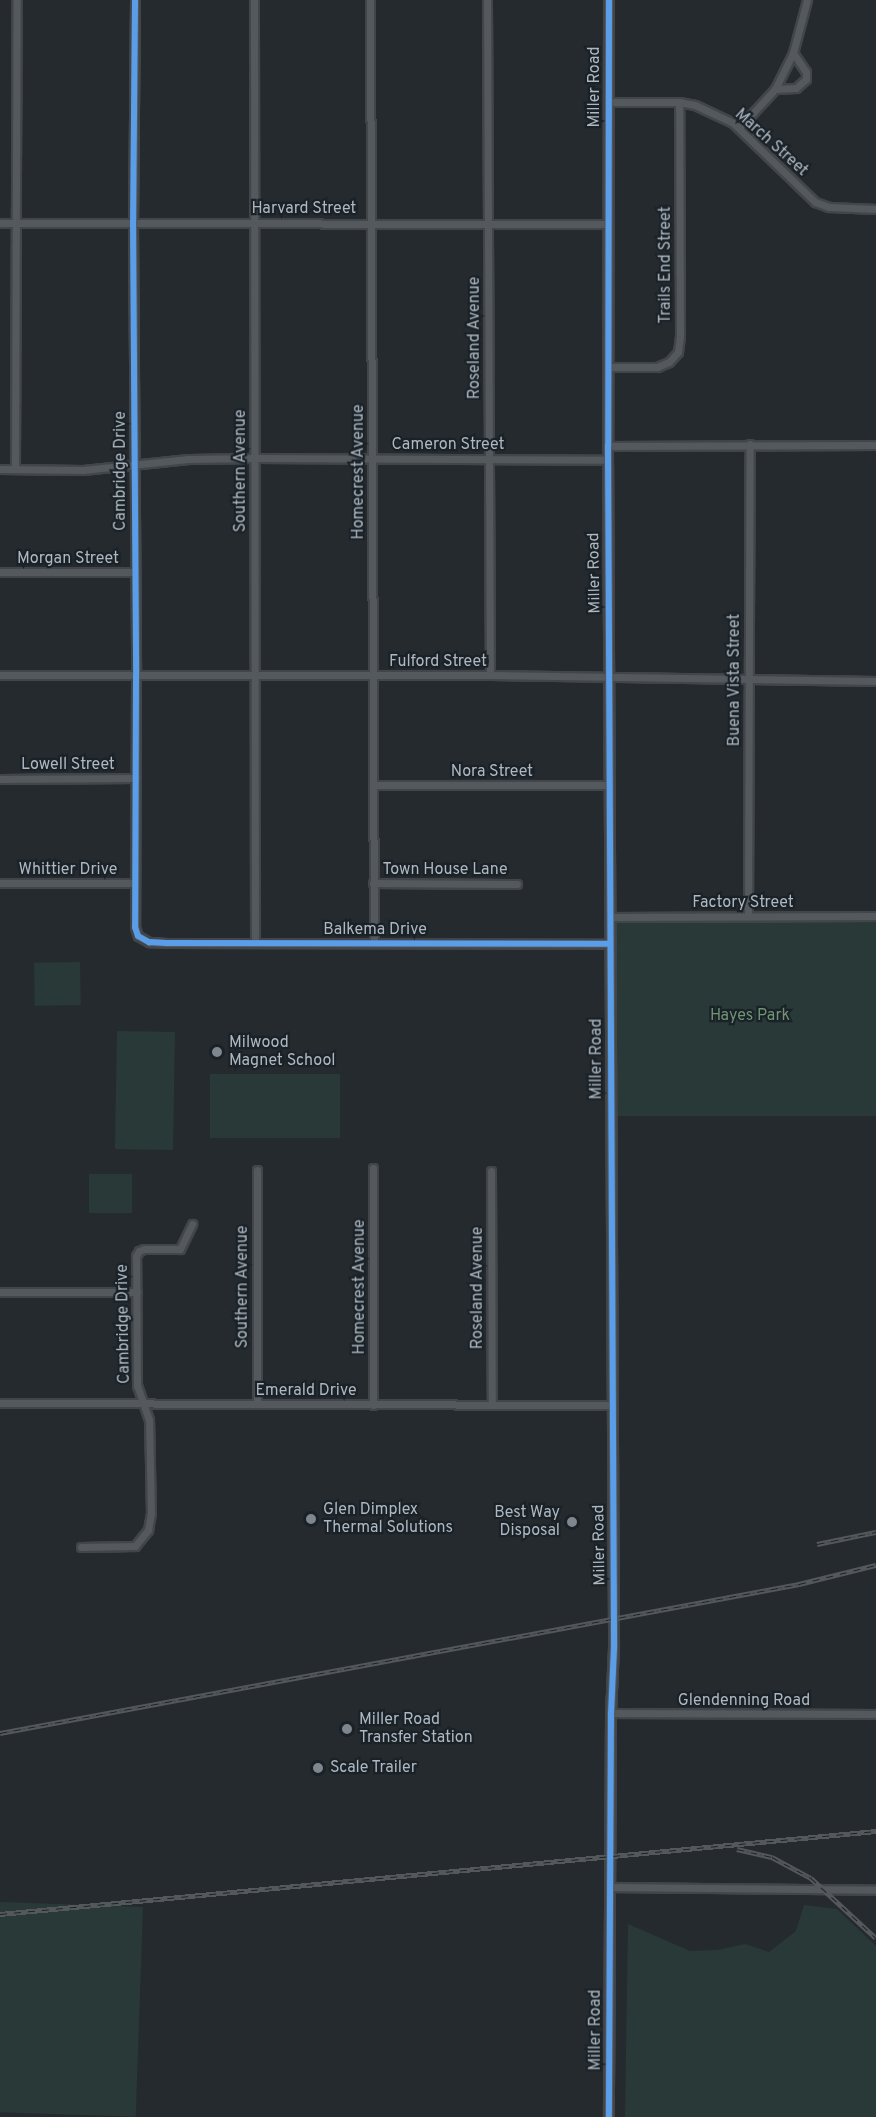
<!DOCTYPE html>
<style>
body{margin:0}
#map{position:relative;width:876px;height:2117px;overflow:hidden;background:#252a2f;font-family:Overpass,sans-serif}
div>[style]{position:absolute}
.green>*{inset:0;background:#283938;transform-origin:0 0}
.roads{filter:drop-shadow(2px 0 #42464a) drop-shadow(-2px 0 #42464a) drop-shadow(0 2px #42464a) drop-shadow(0 -2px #42464a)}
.minor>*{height:7px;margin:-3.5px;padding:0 3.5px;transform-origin:3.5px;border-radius:3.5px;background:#54595e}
.tertiary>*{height:8px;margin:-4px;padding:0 4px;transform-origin:4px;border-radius:4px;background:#54595e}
.rail>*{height:4.5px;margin-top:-2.25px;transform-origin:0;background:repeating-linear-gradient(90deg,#1a2228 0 7px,#54585b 0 14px);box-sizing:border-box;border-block:2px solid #54585b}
.cycleway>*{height:6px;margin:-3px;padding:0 3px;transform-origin:3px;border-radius:3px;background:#5a9eea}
.dots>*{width:16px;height:16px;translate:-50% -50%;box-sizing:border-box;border:3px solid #1a2228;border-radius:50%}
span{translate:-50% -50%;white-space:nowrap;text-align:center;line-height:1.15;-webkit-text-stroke:4.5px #1a2228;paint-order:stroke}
.street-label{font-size:16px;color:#afb8c1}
.park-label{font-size:16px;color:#709474}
.poi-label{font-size:16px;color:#afb8c1}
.left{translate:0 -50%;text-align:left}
.right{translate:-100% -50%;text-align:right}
</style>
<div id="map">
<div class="green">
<i style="left:876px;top:916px;width:200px;height:266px;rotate:90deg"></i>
<i style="left:80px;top:962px;width:43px;height:46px;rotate:89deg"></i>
<i style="left:117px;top:1031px;width:58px;height:118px;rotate:1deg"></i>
<i style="left:210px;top:1074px;width:130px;height:64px"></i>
<i style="left:89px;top:1174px;width:43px;height:39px"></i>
<i style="clip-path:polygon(804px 1905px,837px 1909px,876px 1946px,876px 2117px,625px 2117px,628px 1924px,690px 1951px,718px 1950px,745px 1944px,769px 1952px,796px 1931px)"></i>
<i style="left:143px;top:1907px;width:210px;height:144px;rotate:92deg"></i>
</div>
<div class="roads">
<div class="minor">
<i style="left:135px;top:0;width:222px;rotate:90.5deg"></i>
<i style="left:133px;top:222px;width:454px;rotate:89.6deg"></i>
<i style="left:136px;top:676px;width:251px;rotate:90.2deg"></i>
<i style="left:135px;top:927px;width:9px;rotate:72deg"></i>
<i style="left:138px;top:936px;width:13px;rotate:29deg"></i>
<i style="left:149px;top:942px;width:18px;rotate:3deg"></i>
<i style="left:167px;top:943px;width:443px;rotate:0.1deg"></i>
<i style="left:254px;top:0;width:942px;rotate:89.94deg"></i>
<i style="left:370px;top:0;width:943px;rotate:89.76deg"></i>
<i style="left:487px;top:0;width:675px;rotate:89.75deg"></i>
<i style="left:775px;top:89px;width:21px;rotate:-3deg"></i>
<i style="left:796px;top:88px;width:13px;rotate:-42deg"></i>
<i style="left:806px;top:79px;width:7px;rotate:-90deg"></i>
<i style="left:806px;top:72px;width:23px;rotate:-124deg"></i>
<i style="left:608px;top:102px;width:71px"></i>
<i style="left:679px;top:102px;width:16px;rotate:11deg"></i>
<i style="left:695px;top:105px;width:42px;rotate:25.3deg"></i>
<i style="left:733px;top:123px;width:114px;rotate:43.9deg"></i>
<i style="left:815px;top:202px;width:15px;rotate:20deg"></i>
<i style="left:829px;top:207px;width:47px;rotate:2.4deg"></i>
<i style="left:739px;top:128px;width:53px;rotate:-47.3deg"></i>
<i style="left:775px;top:89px;width:40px;rotate:-63.4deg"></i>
<i style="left:793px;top:53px;width:55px;rotate:-75.2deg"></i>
<i style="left:0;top:223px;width:608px;rotate:0.09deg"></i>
<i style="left:608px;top:367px;width:49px"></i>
<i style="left:657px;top:367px;width:13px;rotate:-23deg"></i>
<i style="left:669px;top:362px;width:13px;rotate:-48deg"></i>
<i style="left:678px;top:352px;width:17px;rotate:-83deg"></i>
<i style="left:680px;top:335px;width:233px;rotate:-90.2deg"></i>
<i style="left:608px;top:446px;width:268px;rotate:-0.2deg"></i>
<i style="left:0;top:469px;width:83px;rotate:0.7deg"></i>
<i style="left:83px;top:470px;width:106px;rotate:-6deg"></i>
<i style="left:188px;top:459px;width:67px;rotate:-0.9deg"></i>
<i style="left:255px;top:458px;width:353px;rotate:0.3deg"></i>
<i style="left:15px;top:469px;width:469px;rotate:-89.8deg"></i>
<i style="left:0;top:572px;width:135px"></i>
<i style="left:0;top:675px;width:490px"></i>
<i style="left:490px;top:675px;width:386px;rotate:0.9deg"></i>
<i style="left:0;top:779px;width:136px;rotate:-0.4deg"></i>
<i style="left:374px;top:785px;width:236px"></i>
<i style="left:0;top:883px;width:135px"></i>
<i style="left:373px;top:883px;width:144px;rotate:0.4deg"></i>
<i style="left:748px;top:916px;width:472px;rotate:-89.8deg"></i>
<i style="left:610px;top:917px;width:266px;rotate:-0.2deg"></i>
<i style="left:257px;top:1170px;width:234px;rotate:90deg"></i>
<i style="left:491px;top:1171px;width:234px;rotate:89.8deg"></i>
<i style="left:0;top:1292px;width:137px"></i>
<i style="left:0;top:1403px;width:611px;rotate:0.19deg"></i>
<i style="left:373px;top:1405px;width:237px;rotate:-90deg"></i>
<i style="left:81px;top:1547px;width:54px;rotate:-1.1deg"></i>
<i style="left:135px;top:1546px;width:21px;rotate:-51deg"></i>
<i style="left:148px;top:1530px;width:17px;rotate:-80deg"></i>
<i style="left:151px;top:1513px;width:93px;rotate:-91.2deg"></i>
<i style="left:149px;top:1420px;width:36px;rotate:-109deg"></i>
<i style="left:137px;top:1386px;width:130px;rotate:-90.4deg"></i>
<i style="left:136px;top:1256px;width:6px;rotate:-59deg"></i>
<i style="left:139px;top:1251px;width:5px;rotate:-22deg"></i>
<i style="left:144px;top:1249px;width:36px"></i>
<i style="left:180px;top:1249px;width:28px;rotate:-64deg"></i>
<i style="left:611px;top:1713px;width:265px;rotate:0.2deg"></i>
<i style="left:611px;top:1887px;width:265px;rotate:0.6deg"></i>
</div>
<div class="tertiary">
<i style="left:609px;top:0;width:446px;rotate:90.1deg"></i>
<i style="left:608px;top:446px;width:1202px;rotate:89.71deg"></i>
<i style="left:614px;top:1648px;width:65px;rotate:92.6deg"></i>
<i style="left:611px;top:1713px;width:404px;rotate:90.3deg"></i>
</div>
</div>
<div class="rail">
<i style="left:817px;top:1544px;width:60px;rotate:-11.5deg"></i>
<i style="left:0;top:1733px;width:813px;rotate:-10.56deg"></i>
<i style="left:799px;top:1584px;width:79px;rotate:-13.9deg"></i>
<i style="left:737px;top:1849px;width:36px;rotate:13deg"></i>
<i style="left:772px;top:1857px;width:44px;rotate:28.3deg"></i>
<i style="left:811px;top:1878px;width:88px;rotate:42.7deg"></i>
<i style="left:0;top:1914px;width:880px;rotate:-5.41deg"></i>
</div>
<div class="cycleway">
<i style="left:135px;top:0;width:222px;rotate:90.5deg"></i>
<i style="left:133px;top:222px;width:454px;rotate:89.6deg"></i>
<i style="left:136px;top:676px;width:251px;rotate:90.2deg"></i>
<i style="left:135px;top:927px;width:9px;rotate:72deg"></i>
<i style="left:138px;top:936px;width:13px;rotate:29deg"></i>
<i style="left:149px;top:942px;width:18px;rotate:3deg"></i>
<i style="left:167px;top:943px;width:443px;rotate:0.1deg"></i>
<i style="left:609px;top:0;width:446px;rotate:90.1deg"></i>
<i style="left:608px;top:446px;width:1202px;rotate:89.71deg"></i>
<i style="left:614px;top:1648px;width:65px;rotate:92.6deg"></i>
<i style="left:611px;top:1713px;width:404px;rotate:90.3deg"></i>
</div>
<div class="dots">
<i style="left:217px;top:1052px;background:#7f868e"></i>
<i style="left:311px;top:1519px;background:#7f868e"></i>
<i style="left:572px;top:1522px;background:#7f868e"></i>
<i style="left:347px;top:1729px;background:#7f868e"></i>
<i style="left:318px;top:1768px;background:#7f868e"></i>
</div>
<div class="street-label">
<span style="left:595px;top:87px;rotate:-90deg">Miller Road</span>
<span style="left:771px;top:143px;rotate:42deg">March Street</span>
<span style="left:304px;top:209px">Harvard Street</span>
<span style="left:666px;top:265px;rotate:-90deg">Trails End Street</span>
<span style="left:475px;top:338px;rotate:-90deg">Roseland Avenue</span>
<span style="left:448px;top:445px">Cameron Street</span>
<span style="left:121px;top:471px;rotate:-90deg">Cambridge Drive</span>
<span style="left:241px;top:471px;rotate:-90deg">Southern Avenue</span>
<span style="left:359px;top:472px;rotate:-90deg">Homecrest Avenue</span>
<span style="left:68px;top:559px">Morgan Street</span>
<span style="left:595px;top:573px;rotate:-91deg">Miller Road</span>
<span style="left:438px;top:662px">Fulford Street</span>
<span style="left:735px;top:680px;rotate:-90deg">Buena Vista Street</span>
<span style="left:68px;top:765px">Lowell Street</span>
<span style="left:492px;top:772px">Nora Street</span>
<span style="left:68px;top:870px">Whittier Drive</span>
<span style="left:445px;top:870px">Town House Lane</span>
<span style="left:743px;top:903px">Factory Street</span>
<span style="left:375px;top:930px">Balkema Drive</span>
<span style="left:597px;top:1059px;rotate:-90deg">Miller Road</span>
<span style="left:243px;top:1287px;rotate:-90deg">Southern Avenue</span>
<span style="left:360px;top:1287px;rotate:-90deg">Homecrest Avenue</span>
<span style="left:478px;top:1288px;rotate:-90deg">Roseland Avenue</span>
<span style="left:124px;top:1324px;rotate:-91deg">Cambridge Drive</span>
<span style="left:306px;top:1391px">Emerald Drive</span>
<span style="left:600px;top:1545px;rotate:-91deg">Miller Road</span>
<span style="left:744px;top:1701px">Glendenning Road</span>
<span style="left:596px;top:2030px;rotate:-90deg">Miller Road</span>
</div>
<div class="park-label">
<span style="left:750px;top:1016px">Hayes Park</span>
</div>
<div class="poi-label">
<span class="left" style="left:229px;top:1052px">Milwood<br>Magnet School</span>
<span class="left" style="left:323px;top:1519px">Glen Dimplex<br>Thermal Solutions</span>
<span class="right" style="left:560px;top:1522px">Best Way<br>Disposal</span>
<span class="left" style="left:359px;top:1729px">Miller Road<br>Transfer Station</span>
<span class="left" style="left:330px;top:1768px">Scale Trailer</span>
</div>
</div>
